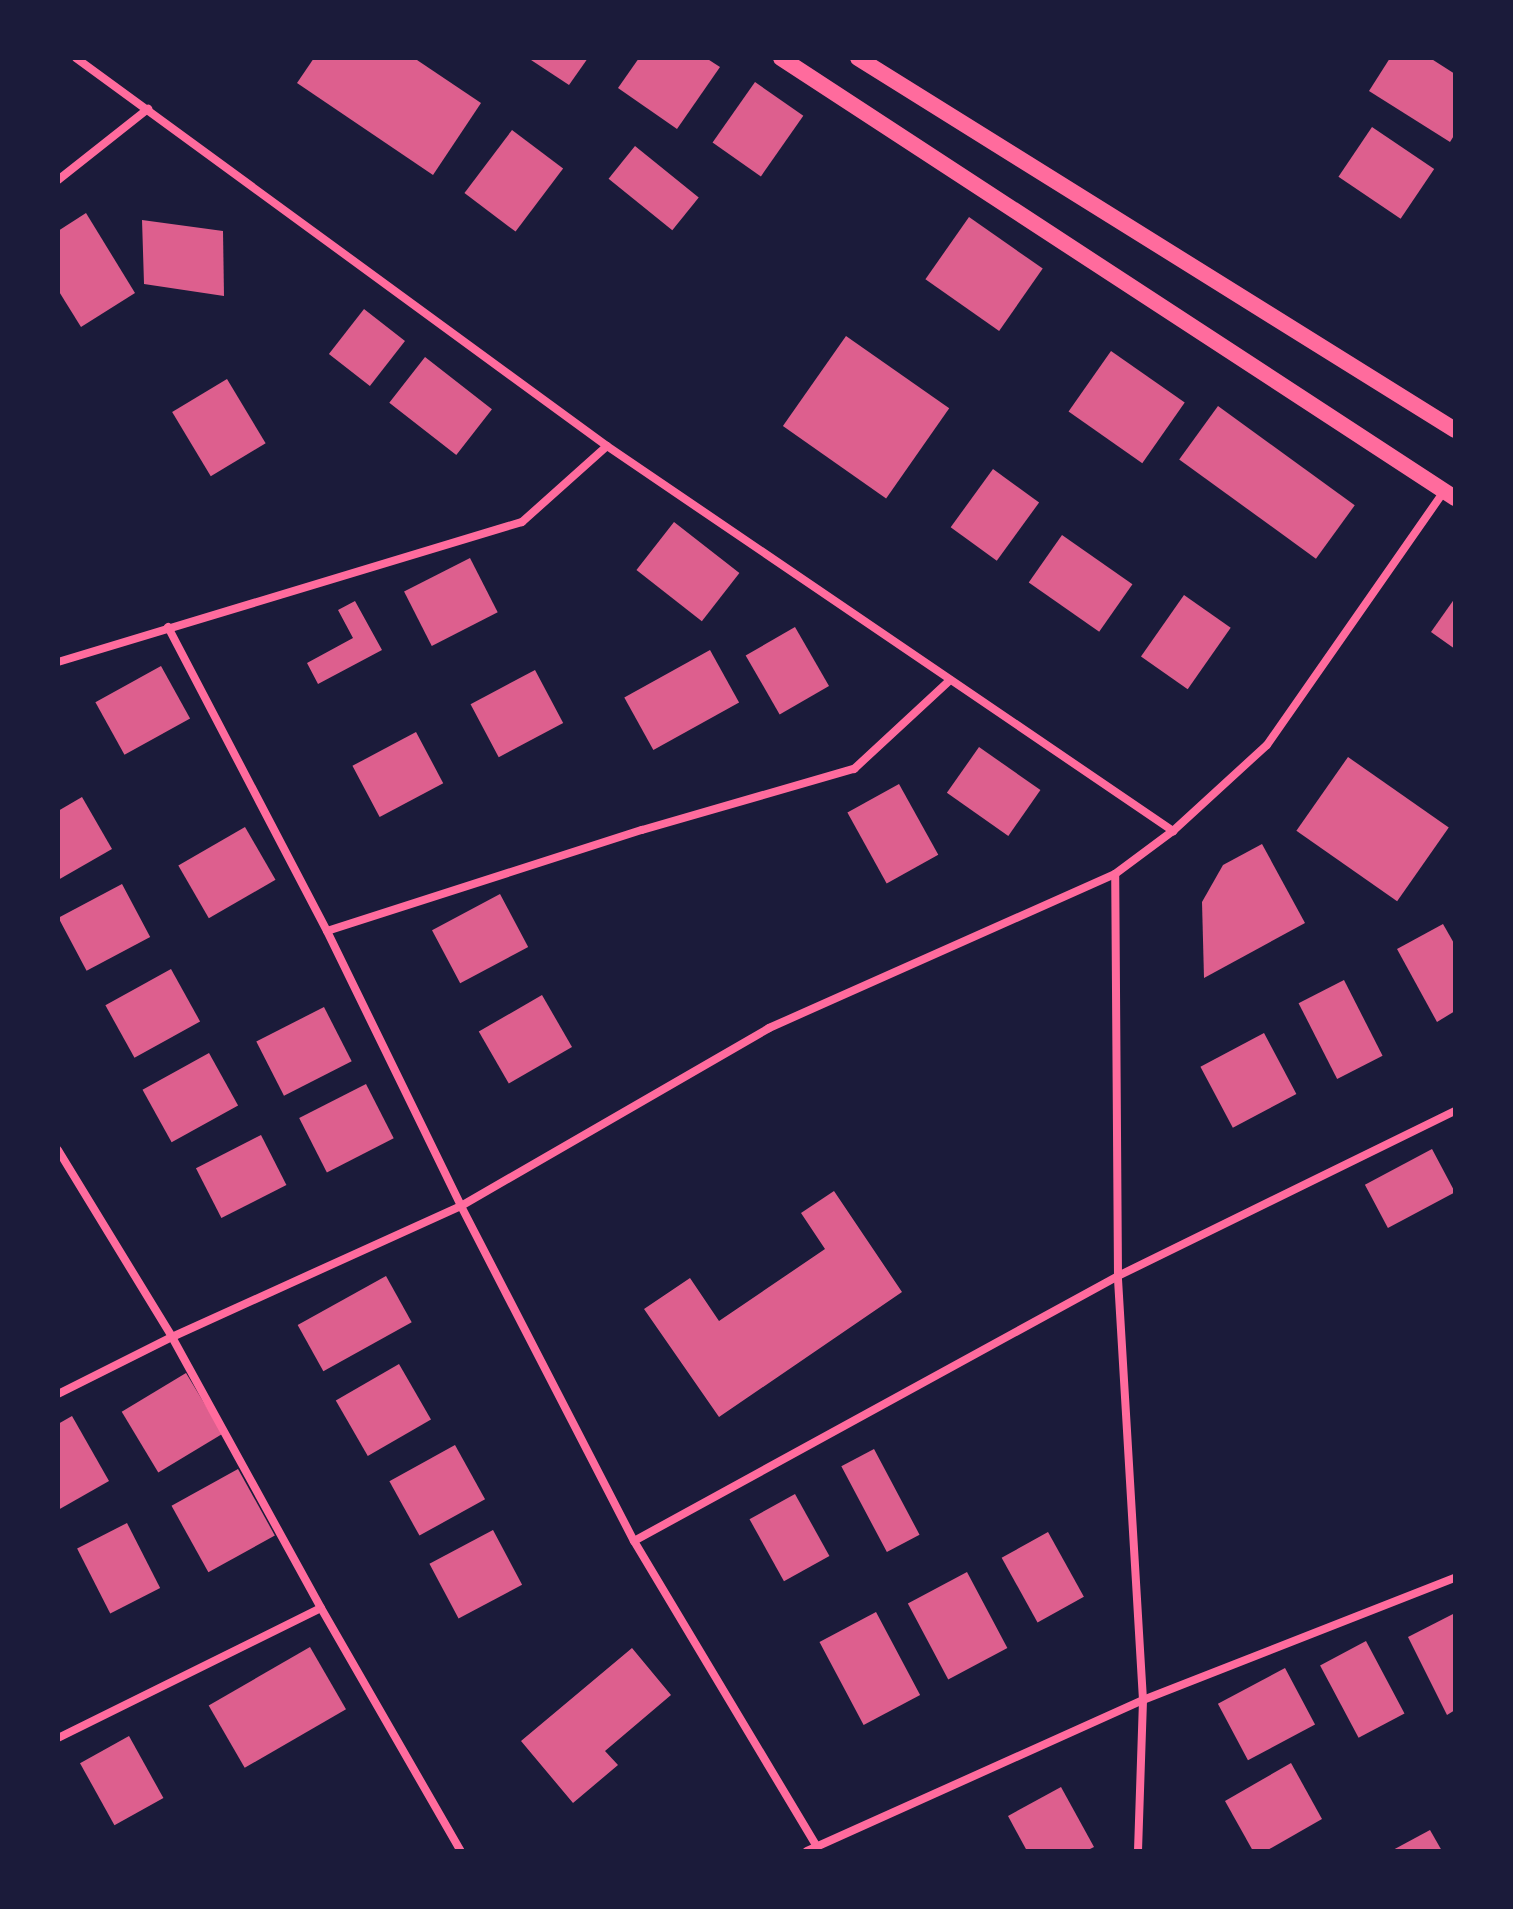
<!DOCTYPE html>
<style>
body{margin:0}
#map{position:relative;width:1513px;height:1909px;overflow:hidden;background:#1b1b3a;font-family:Manrope,sans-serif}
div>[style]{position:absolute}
.building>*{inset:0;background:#dd5f8e;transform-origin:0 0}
.minor>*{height:8px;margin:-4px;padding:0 4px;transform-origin:4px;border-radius:4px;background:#ff6b9d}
.secondary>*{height:16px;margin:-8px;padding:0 8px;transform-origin:8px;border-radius:8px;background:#ff6b9d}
span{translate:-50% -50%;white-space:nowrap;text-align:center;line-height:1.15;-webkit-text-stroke:8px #1b1b3a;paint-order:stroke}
.frame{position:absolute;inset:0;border:60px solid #1b1b3a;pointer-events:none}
</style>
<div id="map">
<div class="building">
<i style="clip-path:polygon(314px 58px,414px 58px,481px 103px,433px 175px,297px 83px)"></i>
<i style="clip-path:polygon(528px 58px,588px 58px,569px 85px)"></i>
<i style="clip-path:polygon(639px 58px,706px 58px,720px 67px,677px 129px,618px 88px)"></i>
<i style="clip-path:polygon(1390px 58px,1430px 58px,1455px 74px,1455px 134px,1450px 142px,1369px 91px)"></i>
<i style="left:755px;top:82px;width:59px;height:74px;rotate:35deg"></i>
<i style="left:1372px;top:127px;width:75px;height:60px;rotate:34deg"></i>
<i style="left:512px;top:130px;width:64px;height:79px;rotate:37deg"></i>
<i style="left:635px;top:146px;width:82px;height:42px;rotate:39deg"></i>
<i style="clip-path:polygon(86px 213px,135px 293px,81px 327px,58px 290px,58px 231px)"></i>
<i style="left:969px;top:217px;width:90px;height:76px;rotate:35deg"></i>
<i style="clip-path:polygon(142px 220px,223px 231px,224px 296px,144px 284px)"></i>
<i style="left:364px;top:309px;width:52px;height:57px;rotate:38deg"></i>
<i style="left:846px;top:336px;width:126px;height:110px;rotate:35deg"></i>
<i style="left:1111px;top:351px;width:90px;height:74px;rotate:35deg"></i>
<i style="left:425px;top:357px;width:85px;height:58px;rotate:38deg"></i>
<i style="left:227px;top:379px;width:75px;height:64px;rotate:59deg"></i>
<i style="left:1218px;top:406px;width:169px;height:66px;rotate:36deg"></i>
<i style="left:993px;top:469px;width:57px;height:72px;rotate:36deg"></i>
<i style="left:674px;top:522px;width:83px;height:61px;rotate:38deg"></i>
<i style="left:1062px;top:535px;width:86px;height:58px;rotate:35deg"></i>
<i style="left:470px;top:558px;width:61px;height:74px;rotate:63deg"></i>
<i style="left:1184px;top:595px;width:57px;height:75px;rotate:35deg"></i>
<i style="clip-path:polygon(1455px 598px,1455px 649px,1431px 632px)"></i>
<i style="clip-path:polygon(355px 601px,382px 650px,318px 684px,307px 663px,353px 638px,338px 610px)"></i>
<i style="left:795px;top:627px;width:68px;height:57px;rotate:60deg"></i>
<i style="left:710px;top:650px;width:60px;height:98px;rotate:61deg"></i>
<i style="left:161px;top:666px;width:60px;height:75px;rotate:61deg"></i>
<i style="left:535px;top:670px;width:60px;height:73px;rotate:62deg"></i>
<i style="left:416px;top:732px;width:58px;height:72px;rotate:62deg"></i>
<i style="left:979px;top:747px;width:75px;height:56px;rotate:35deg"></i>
<i style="left:1348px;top:757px;width:123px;height:90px;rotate:35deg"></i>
<i style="left:899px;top:784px;width:81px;height:59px;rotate:61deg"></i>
<i style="clip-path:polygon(82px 797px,112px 849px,58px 880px,58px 811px)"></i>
<i style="left:245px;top:827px;width:61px;height:77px;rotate:60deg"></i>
<i style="clip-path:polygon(1262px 844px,1305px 923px,1204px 978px,1202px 902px,1223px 865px)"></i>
<i style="left:122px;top:884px;width:60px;height:72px;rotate:62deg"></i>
<i style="left:500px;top:894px;width:60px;height:77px;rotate:62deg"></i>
<i style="clip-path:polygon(1443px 924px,1455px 945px,1455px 1011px,1437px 1022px,1397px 949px)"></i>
<i style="left:171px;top:969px;width:60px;height:75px;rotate:61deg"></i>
<i style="left:1344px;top:980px;width:85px;height:51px;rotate:63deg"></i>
<i style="left:542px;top:995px;width:60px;height:73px;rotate:60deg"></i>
<i style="left:324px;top:1007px;width:61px;height:76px;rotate:63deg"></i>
<i style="left:1264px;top:1033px;width:69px;height:72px;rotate:62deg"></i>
<i style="left:209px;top:1053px;width:60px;height:76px;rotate:61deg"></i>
<i style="left:366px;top:1084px;width:61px;height:75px;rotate:63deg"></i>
<i style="left:261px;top:1135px;width:56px;height:73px;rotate:63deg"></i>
<i style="left:1432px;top:1149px;width:49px;height:76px;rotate:62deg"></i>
<i style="clip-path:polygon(834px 1191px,902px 1292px,719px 1417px,644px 1309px,690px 1278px,719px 1321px,825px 1249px,801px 1213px)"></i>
<i style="left:386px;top:1276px;width:53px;height:101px;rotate:61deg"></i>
<i style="left:399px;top:1364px;width:64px;height:73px;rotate:60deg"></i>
<i style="left:186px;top:1373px;width:71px;height:75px;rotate:59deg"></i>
<i style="clip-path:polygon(72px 1416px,109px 1481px,58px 1510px,58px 1424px)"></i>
<i style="left:455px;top:1445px;width:62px;height:75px;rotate:61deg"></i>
<i style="left:874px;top:1449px;width:97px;height:37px;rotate:62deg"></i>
<i style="left:238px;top:1469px;width:76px;height:76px;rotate:61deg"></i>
<i style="left:795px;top:1494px;width:71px;height:52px;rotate:61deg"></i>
<i style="left:127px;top:1523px;width:73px;height:56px;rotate:63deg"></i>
<i style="left:493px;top:1530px;width:62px;height:72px;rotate:62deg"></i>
<i style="left:1048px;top:1532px;width:74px;height:53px;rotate:61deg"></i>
<i style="left:967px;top:1572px;width:86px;height:67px;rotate:62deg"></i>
<i style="left:876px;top:1612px;width:94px;height:64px;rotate:62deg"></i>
<i style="clip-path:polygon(1455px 1613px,1455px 1710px,1447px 1715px,1408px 1637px)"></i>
<i style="left:1366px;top:1641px;width:82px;height:52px;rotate:62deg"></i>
<i style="left:310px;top:1647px;width:72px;height:117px;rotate:60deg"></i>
<i style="clip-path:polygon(632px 1648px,671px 1695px,605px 1751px,618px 1765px,573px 1803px,521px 1741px)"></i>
<i style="left:1285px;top:1668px;width:64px;height:76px;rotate:62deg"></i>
<i style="left:129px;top:1736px;width:71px;height:56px;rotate:61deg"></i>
<i style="clip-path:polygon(1291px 1763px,1322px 1819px,1266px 1851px,1253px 1851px,1225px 1801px)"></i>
<i style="clip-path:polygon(1061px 1787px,1094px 1847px,1086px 1851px,1027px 1851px,1008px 1816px)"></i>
<i style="clip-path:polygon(1430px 1830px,1442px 1851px,1391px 1851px)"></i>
</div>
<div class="minor">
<i style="left:76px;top:58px;width:658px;rotate:36.16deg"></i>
<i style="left:607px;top:446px;width:685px;rotate:34.22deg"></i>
<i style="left:1173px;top:831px;width:127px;rotate:-42.5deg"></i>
<i style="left:1267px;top:745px;width:310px;rotate:-55.1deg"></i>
<i style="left:58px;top:180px;width:115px;rotate:-38.3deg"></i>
<i style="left:168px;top:627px;width:343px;rotate:62.4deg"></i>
<i style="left:327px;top:931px;width:306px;rotate:64deg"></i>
<i style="left:461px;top:1206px;width:377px;rotate:62.7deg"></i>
<i style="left:634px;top:1541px;width:354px;rotate:59.1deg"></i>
<i style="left:58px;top:662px;width:485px;rotate:-16.8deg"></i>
<i style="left:522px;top:522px;width:114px;rotate:-41.8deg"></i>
<i style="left:327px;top:931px;width:331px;rotate:-17.8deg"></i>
<i style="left:642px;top:830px;width:221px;rotate:-16.1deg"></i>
<i style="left:854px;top:769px;width:131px;rotate:-42.8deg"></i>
<i style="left:58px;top:1150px;width:219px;rotate:58.6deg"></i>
<i style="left:172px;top:1337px;width:309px;rotate:61.2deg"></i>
<i style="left:321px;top:1608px;width:280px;rotate:60.1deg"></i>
<i style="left:58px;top:1394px;width:127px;rotate:-26.6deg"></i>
<i style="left:172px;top:1337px;width:317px;rotate:-24.4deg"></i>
<i style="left:461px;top:1206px;width:356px;rotate:-30deg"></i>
<i style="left:769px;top:1028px;width:379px;rotate:-24deg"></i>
<i style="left:634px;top:1541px;width:552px;rotate:-28.7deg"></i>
<i style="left:1118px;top:1276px;width:375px;rotate:-26.1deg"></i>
<i style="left:58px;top:1738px;width:293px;rotate:-26.3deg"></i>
<i style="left:807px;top:1851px;width:368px;rotate:-24.2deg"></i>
<i style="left:1143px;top:1700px;width:335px;rotate:-21.4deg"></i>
<i style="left:1138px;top:1851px;width:151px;rotate:-88.1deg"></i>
<i style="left:1143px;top:1700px;width:425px;rotate:-93.4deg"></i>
<i style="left:1118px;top:1276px;width:402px;rotate:-90.4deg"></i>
<i style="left:1115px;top:874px;width:72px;rotate:-36.6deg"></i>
</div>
<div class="secondary">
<i style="left:781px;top:58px;width:805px;rotate:33.14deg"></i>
<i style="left:858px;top:58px;width:703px;rotate:31.93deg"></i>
</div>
<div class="frame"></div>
</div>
